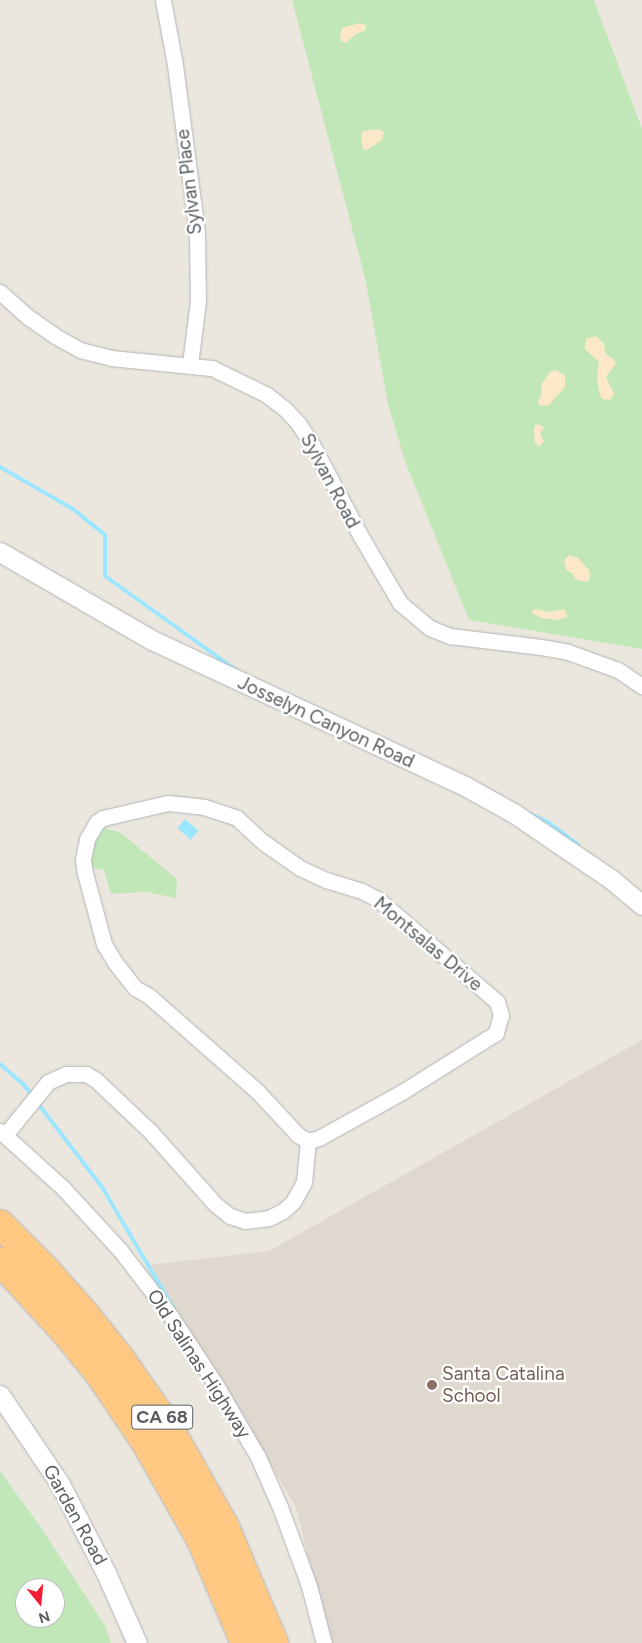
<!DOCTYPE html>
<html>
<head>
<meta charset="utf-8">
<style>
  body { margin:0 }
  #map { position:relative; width:642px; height:1643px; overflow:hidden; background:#ece7de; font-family:Figtree,sans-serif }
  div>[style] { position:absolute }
  .education>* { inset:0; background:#dfd8cf }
  .green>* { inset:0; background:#c1e7b8 }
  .sand>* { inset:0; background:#fde7c9 }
  .water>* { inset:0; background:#9ce7ff; transform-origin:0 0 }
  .stream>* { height:4px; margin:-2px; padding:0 2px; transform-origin:2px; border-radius:2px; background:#9ce7ff }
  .roads { filter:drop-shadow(0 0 1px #b0b4b8) drop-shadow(0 0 1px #b0b4b8) }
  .minor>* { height:15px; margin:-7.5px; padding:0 7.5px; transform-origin:7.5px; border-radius:7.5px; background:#fff }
  .tertiary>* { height:19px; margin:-9.5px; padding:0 9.5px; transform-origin:9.5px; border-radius:9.5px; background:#fff }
  .motorway>* { height:28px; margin:-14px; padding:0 14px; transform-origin:14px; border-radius:14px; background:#ffc883 }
  .dots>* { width:14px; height:14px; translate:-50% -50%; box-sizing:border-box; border:2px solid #fff; border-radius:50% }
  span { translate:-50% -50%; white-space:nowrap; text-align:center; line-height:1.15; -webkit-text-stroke:4.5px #fff; paint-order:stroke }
  .shield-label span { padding:1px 4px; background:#fff; border:1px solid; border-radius:4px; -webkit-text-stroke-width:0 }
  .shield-label { font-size:18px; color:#585e61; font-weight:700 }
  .street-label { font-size:19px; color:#585e61 }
  .education-label { font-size:19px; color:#785e54 }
  .left { translate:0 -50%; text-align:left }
  .north { position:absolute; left:15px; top:1578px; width:50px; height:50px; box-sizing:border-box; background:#fff; border:1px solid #bcbfc0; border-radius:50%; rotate:163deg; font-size:14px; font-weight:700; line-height:20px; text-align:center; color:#585e61 }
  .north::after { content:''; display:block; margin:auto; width:18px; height:22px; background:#f61b33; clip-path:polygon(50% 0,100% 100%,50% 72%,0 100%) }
</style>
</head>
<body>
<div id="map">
  <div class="education">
    <i style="clip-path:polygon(642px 1040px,642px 1643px,331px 1643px,295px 1505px,148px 1265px,269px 1251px)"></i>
  </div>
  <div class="green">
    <i style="clip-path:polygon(292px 0,594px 0,642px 129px,642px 649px,469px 620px,405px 461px,388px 404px,365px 278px)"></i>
    <i style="clip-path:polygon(104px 828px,121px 833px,177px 879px,176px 898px,146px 892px,111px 894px,104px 870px,93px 868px,91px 857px,96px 840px)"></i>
    <i style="clip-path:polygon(evenodd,0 1471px,42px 1529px,105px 1626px,111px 1643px,0 1643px,0 1471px,25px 1588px,55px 1588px,55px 1618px,25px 1618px,25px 1588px)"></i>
  </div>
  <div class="sand">
    <i style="clip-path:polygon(360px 23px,366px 25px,366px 30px,356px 34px,346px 43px,340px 40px,342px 28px)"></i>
    <i style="clip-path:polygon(380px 129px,384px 133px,382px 140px,367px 150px,363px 150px,361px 135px,363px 131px)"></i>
    <i style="clip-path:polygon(596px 336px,604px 344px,606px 355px,613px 358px,616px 363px,606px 377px,614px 394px,610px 400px,603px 399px,600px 396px,597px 378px,599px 362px,585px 349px,586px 339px)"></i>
    <i style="clip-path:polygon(556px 370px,565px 376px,565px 387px,549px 405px,540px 406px,538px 401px,542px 395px,541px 385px,550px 372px)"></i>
    <i style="clip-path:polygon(539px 424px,544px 428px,540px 434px,544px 442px,539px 446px,535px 443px,534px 431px,535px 425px)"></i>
    <i style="clip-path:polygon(569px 555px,578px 558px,589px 570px,590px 579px,587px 582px,576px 580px,572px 573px,566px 570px,564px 560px)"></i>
    <i style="clip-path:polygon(534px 609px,550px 612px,565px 609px,567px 617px,558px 620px,541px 618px,532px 613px)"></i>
  </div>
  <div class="water">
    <i style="left:185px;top:819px;width:18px;height:12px;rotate:41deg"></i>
  </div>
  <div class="stream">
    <i style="left:0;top:467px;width:84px;rotate:29.9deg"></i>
    <i style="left:73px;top:509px;width:41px;rotate:39.1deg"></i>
    <i style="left:105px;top:535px;width:41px;rotate:90deg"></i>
    <i style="left:105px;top:576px;width:161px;rotate:35.7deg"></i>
    <i style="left:530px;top:814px;width:20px;rotate:24deg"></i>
    <i style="left:548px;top:822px;width:38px;rotate:37deg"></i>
    <i style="left:0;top:1064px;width:30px;rotate:41deg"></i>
    <i style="left:23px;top:1084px;width:14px;rotate:51deg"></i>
    <i style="left:36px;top:1101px;width:108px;rotate:52.5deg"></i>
    <i style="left:102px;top:1187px;width:142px;rotate:59.5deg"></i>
  </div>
  <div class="roads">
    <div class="minor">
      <i style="left:163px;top:0;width:66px;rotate:79.5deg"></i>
      <i style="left:175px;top:65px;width:169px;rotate:82.5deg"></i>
      <i style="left:197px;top:233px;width:68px;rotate:89.2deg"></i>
      <i style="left:198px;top:301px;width:64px;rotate:97.2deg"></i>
      <i style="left:0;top:292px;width:38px;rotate:42deg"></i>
      <i style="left:28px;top:317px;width:33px;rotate:35deg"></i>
      <i style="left:55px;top:336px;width:29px;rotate:29deg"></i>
      <i style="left:80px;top:350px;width:32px;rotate:14deg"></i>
      <i style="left:111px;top:358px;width:101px;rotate:5.7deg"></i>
      <i style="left:212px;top:368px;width:61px;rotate:26.1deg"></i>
      <i style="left:267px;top:395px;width:23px;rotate:38deg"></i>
      <i style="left:285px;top:409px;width:19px;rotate:47deg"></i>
      <i style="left:298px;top:423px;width:25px;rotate:56deg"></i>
      <i style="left:312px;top:444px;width:103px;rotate:62.2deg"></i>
      <i style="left:360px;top:535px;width:79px;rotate:59.5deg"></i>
      <i style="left:400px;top:603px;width:39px;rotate:40deg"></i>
      <i style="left:430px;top:628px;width:22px;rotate:22deg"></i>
      <i style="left:450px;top:636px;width:92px;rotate:6.9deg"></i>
      <i style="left:541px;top:647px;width:27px;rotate:10deg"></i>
      <i style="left:568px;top:652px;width:53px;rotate:19.8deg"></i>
      <i style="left:618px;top:670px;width:29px;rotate:34deg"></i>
      <i style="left:168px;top:803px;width:36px;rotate:6deg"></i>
      <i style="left:204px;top:807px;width:35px;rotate:18deg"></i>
      <i style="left:237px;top:818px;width:35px;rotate:43deg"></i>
      <i style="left:263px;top:842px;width:45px;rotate:35.1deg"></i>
      <i style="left:300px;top:868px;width:29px;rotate:25deg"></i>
      <i style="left:326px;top:880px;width:38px;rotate:17deg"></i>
      <i style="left:362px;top:891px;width:19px;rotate:28deg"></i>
      <i style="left:379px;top:900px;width:156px;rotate:40.8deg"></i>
      <i style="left:497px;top:1002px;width:14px;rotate:73deg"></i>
      <i style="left:501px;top:1015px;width:19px;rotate:106deg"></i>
      <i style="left:496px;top:1033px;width:111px;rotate:147.9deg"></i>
      <i style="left:402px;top:1092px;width:95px;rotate:151deg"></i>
      <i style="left:319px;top:1138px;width:11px;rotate:165deg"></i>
      <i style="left:308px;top:1141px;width:12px;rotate:-149deg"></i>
      <i style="left:298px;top:1135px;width:60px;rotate:-133deg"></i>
      <i style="left:257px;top:1091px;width:144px;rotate:-138.7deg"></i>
      <i style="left:149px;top:996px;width:16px;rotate:-150deg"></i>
      <i style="left:135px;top:988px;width:31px;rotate:-128deg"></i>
      <i style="left:116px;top:964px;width:23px;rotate:-121deg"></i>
      <i style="left:104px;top:944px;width:73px;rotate:-105deg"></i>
      <i style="left:85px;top:873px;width:13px;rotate:-99deg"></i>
      <i style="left:83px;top:860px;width:21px;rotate:-79deg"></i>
      <i style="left:87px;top:839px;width:20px;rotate:-60deg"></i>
      <i style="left:97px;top:822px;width:7px;rotate:-34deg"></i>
      <i style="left:103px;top:818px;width:67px;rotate:-13deg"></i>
      <i style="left:0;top:1131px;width:85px;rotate:42.1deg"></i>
      <i style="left:63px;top:1188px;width:84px;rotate:47.4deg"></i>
      <i style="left:120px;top:1250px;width:82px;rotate:52.4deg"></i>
      <i style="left:170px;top:1315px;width:84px;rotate:56.7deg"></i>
      <i style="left:216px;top:1385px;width:83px;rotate:59.7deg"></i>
      <i style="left:258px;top:1457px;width:55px;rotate:66.3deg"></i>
      <i style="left:280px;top:1507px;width:84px;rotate:69.8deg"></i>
      <i style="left:309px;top:1586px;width:59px;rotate:75.3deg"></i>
      <i style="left:5px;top:1135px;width:68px;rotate:-50.9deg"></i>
      <i style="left:48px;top:1082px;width:20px;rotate:-24deg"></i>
      <i style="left:66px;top:1074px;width:20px"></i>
      <i style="left:86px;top:1074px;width:12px;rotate:31deg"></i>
      <i style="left:96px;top:1080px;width:74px;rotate:43.4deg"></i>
      <i style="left:150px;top:1131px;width:98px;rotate:48.3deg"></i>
      <i style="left:215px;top:1204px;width:19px;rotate:39deg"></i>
      <i style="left:230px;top:1216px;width:16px;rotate:18deg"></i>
      <i style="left:245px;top:1221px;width:24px;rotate:-7deg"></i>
      <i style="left:269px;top:1218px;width:16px;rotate:-27deg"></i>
      <i style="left:283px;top:1211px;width:13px;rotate:-42deg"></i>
      <i style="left:293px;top:1202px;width:23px;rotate:-61deg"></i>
      <i style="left:304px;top:1182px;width:41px;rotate:-84.4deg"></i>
    </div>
    <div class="tertiary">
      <i style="left:0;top:552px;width:176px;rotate:30.1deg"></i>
      <i style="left:152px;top:640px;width:345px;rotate:25deg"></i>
      <i style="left:465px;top:786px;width:57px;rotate:29.2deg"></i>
      <i style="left:515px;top:814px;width:116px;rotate:34.1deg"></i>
      <i style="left:611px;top:879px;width:40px;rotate:40deg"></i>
      <i style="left:0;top:1395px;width:107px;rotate:56deg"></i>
      <i style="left:60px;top:1484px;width:100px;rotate:62.7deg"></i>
      <i style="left:106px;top:1573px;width:77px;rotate:66.1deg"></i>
    </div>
    <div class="motorway">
      <i style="left:0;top:1224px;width:66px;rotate:45deg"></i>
      <i style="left:47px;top:1271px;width:57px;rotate:48.5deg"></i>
      <i style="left:85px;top:1314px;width:56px;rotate:51.5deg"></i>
      <i style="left:120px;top:1358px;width:85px;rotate:55deg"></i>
      <i style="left:169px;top:1428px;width:114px;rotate:60.5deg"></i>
      <i style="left:225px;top:1527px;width:126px;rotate:67.1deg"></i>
      <i style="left:0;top:1261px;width:98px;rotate:47.5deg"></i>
      <i style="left:66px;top:1333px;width:54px;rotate:51deg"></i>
      <i style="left:100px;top:1375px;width:82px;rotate:55.9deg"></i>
      <i style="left:146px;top:1443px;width:112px;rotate:60.4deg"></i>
      <i style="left:201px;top:1540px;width:112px;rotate:66.9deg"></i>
    </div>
  </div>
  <div class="dots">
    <i style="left:432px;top:1385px;background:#8d6e63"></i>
  </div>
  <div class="shield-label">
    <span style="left:162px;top:1417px">CA 68</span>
  </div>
  <div class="street-label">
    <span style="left:189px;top:182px;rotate:-97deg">Sylvan Place</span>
    <span style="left:330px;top:481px;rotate:62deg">Sylvan Road</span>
    <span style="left:326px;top:722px;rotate:25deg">Josselyn Canyon Road</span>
    <span style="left:428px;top:944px;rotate:40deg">Montsalas Drive</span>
    <span style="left:199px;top:1364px;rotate:57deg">Old Salinas Highway</span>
    <span style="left:75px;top:1515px;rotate:61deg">Garden Road</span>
  </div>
  <div class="education-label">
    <span class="left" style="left:442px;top:1385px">Santa Catalina<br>School</span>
  </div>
  <div class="north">N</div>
</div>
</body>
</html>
